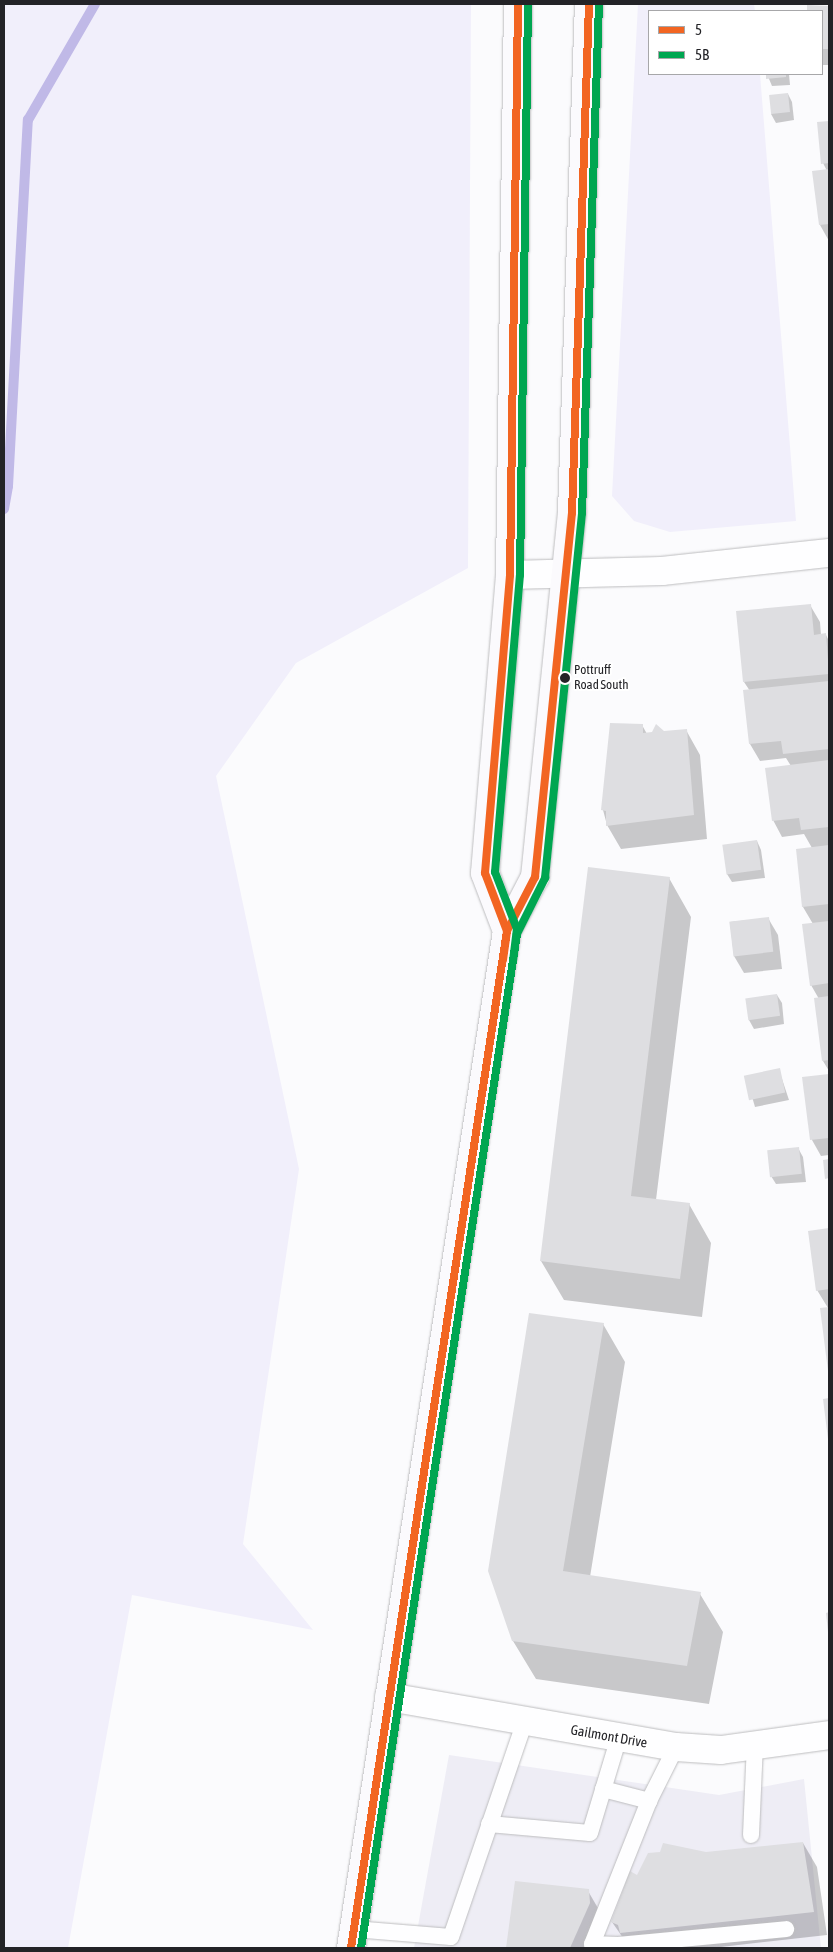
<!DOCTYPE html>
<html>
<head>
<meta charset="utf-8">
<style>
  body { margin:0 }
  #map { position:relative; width:833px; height:1952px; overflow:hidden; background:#fbfbfd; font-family:"Asap Condensed",sans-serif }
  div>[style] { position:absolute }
  .built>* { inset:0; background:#eeedf5 }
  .green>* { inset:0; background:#f1effb }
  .shadow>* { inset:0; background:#0003 }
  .stream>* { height:10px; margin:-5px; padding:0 5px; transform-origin:5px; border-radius:5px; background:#c0b9e7 }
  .building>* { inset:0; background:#dedee1; transform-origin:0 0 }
  .roads { filter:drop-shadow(0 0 1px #bdbdbf) drop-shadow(0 0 1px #bdbdbf) }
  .service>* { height:16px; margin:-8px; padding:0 8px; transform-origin:8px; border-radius:8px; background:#fefeff }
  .minor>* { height:28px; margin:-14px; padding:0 14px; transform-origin:14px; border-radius:14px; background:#fefeff }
  .secondary>* { height:28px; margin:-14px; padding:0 14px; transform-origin:14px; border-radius:14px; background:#fbfafd }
  .bus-1>* { height:8px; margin:-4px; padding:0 4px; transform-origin:4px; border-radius:4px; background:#f26522 }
  .bus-2>* { height:8px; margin:-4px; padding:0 4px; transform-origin:4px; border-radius:4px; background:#00a651 }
  .dots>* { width:14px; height:14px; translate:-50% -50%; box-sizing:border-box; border:2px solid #fff; border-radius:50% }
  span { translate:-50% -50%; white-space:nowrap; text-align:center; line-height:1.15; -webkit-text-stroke:4px #fff; paint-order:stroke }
  .bus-label { font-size:13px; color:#232327 }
  .left { translate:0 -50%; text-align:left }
  .street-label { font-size:14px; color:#232327 }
  .frame { position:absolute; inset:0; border:5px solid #232327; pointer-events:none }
  .legend { position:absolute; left:648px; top:10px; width:175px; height:65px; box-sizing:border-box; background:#fff; border:1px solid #a7a7a9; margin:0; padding:6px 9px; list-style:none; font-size:15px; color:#232327 }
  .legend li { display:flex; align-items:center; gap:10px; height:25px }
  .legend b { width:25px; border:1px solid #a7a7a9 }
</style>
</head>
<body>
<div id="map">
  <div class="built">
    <i style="clip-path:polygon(449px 1755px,719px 1795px,804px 1779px,821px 1948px,414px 1948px)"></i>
  </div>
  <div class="green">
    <i style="clip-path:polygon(4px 4px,471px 4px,468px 568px,296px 663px,216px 776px,299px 1169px,243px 1544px,313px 1630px,132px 1595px,68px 1948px,4px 1948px)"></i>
    <i style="clip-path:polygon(638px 4px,754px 4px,755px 11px,649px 11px,649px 74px,760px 74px,796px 521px,670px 532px,634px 521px,612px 496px)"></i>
  </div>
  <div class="shadow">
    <i style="clip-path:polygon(808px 6px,829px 7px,829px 65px,822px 65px,822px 11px,808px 11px)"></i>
    <i style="clip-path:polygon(767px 74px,789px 74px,790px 85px,772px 86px)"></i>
    <i style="clip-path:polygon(788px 94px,792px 102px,794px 120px,776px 123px,771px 114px)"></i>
    <i style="clip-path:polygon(829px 122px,829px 241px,820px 225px,827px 171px,823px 163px,818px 123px)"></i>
    <i style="clip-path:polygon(810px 605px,820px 622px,821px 635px,826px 635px,829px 641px,829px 1071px,823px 1061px,819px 999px,811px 985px,813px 924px,803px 907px,812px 848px,804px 834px,782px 837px,773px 820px,791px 766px,786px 758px,760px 761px,750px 744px,744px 691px,750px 691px,744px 682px)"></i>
    <i style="clip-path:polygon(642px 725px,647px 734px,686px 730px,700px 755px,707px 839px,621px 849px,607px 825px,603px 810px)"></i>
    <i style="clip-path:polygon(757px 841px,761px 850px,765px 878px,732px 882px,727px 874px)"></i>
    <i style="clip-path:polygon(589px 869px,669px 878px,691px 917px,656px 1200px,689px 1204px,711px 1243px,702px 1317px,564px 1300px,541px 1261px)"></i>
    <i style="clip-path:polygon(768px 918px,778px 935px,782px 969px,744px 973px,734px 956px,730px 922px)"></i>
    <i style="clip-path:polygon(777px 995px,782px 1003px,784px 1024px,754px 1029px,749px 1020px)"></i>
    <i style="clip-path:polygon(779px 1070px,789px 1100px,755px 1107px,746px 1076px)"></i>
    <i style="clip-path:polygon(829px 1075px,829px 1155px,821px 1156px,812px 1140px,804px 1078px)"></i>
    <i style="clip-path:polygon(798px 1148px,803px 1157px,806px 1182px,776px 1184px,771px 1176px)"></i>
    <i style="clip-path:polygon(829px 1230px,829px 1368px,821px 1309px,828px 1308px,817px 1290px,810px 1232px)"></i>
    <i style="clip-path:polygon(603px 1324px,625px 1362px,590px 1577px,700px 1594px,723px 1632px,709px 1704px,536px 1679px,513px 1641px)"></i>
    <i style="clip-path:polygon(803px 1843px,817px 1867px,827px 1935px,712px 1948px,630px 1948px,612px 1922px,706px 1854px)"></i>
    <i style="clip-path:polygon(516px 1883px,588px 1891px,602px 1915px,594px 1948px,507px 1948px)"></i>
  </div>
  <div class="stream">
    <i style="left:4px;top:509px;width:23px;rotate:-80deg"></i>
    <i style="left:8px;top:486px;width:367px;rotate:-86.9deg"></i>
    <i style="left:28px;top:120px;width:134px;rotate:-60deg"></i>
  </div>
  <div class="building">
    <i style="clip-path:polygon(807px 5px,829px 6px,829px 49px,822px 49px,822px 11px,807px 11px)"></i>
    <i style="clip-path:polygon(766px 74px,786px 74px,786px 77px,766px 79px)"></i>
    <i style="left:788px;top:93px;width:19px;height:19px;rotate:84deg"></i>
    <i style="clip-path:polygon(829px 121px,829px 163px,821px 164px,817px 122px)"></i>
    <i style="clip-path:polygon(829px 169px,829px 224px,819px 225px,812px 171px)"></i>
    <i style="clip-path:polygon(811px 604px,814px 635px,826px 633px,829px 674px,743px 682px,736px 611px)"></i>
    <i style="clip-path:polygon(829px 681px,829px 749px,783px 754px,781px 741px,749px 744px,743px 690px)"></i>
    <i style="clip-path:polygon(610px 723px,643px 724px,643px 733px,652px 732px,656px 724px,664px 731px,687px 729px,694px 815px,606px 826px,606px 811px,601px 810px)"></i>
    <i style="clip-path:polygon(829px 760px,829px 827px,801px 830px,799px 818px,772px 821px,765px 768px)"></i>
    <i style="left:757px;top:840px;width:30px;height:35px;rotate:82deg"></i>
    <i style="clip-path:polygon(829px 845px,829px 904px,802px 907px,796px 849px)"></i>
    <i style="clip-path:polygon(588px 867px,670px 877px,631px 1196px,690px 1203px,680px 1279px,540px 1261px)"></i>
    <i style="left:769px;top:917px;width:35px;height:40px;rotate:83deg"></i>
    <i style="clip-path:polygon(829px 921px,829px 983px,810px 986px,802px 924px)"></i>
    <i style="left:777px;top:994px;width:22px;height:32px;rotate:82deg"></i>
    <i style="clip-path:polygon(829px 996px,829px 1060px,822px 1061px,814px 998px)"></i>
    <i style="left:780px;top:1068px;width:25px;height:37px;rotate:78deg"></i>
    <i style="clip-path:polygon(829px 1074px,829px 1138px,810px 1140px,802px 1077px)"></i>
    <i style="left:799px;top:1147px;width:27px;height:32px;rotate:84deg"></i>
    <i style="clip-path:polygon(829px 1159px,829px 1178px,825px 1179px,823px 1160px)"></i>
    <i style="clip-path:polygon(829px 1228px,829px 1289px,816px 1291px,808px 1231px)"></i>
    <i style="clip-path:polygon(829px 1307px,829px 1371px,828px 1371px,820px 1308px)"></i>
    <i style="clip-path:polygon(529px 1313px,604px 1323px,563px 1571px,701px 1592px,687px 1666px,512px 1641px,488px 1571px)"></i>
    <i style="clip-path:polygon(829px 1398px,829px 1439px,828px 1439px,823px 1399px)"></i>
    <i style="clip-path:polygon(829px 1612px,829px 1632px,828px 1632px,826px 1613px)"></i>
    <i style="clip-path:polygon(803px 1842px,814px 1912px,620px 1933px,618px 1925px,611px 1922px,630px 1871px,637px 1875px,648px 1853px,660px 1852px,663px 1843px,706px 1852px)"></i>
    <i style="clip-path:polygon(515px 1881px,589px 1889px,590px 1903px,570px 1948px,506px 1948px)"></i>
  </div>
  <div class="roads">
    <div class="service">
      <i style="left:676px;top:1747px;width:60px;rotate:116.6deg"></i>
      <i style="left:649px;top:1801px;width:154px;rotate:111.7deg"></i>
      <i style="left:592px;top:1944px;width:26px;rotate:2deg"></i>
      <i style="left:618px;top:1945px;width:169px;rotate:-5.4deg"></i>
      <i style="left:603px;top:1789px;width:48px;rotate:14.6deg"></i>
      <i style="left:489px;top:1824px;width:101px;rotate:5.1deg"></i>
      <i style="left:590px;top:1833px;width:100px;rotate:-73.2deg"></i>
      <i style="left:751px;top:1835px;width:90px;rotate:-87.5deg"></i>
      <i style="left:354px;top:1929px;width:97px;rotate:4.7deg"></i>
      <i style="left:451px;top:1937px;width:228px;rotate:-71.1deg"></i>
    </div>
    <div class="minor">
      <i style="left:510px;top:575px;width:152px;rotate:-1.5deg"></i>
      <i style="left:662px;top:571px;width:168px;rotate:-6.2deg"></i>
      <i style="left:389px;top:1697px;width:291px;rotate:9.9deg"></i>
      <i style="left:676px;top:1747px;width:45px;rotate:3.8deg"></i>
      <i style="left:721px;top:1750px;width:109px;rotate:-7.9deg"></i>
    </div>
    <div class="secondary">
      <i style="left:507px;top:931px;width:62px;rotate:-110.8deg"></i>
      <i style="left:485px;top:873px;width:299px;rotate:-85.2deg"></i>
      <i style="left:510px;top:575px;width:571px;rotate:-89.2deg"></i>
      <i style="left:351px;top:1948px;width:1029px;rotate:-81.28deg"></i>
      <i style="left:507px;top:931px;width:61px;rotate:-62.6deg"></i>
      <i style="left:535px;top:877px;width:366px;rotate:-84.2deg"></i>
      <i style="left:572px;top:513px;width:509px;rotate:-88.09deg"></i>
    </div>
  </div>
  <div class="bus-1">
    <i style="left:503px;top:960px;width:29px;rotate:-82deg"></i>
    <i style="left:507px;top:931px;width:62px;rotate:-110.8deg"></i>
    <i style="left:485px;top:873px;width:299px;rotate:-85.2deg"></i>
    <i style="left:510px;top:575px;width:571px;rotate:-89.2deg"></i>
    <i style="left:351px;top:1948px;width:1029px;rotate:-81.28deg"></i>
    <i style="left:507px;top:931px;width:61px;rotate:-62.6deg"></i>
    <i style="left:535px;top:877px;width:366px;rotate:-84.2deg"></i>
    <i style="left:572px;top:513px;width:509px;rotate:-88.09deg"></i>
  </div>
  <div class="bus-2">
    <i style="left:513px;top:961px;width:32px;rotate:-83deg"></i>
    <i style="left:517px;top:929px;width:61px;rotate:-111.1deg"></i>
    <i style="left:495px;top:872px;width:298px;rotate:-85.2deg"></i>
    <i style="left:520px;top:575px;width:571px;rotate:-89.2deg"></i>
    <i style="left:361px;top:1948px;width:1026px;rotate:-81.25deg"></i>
    <i style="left:517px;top:934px;width:63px;rotate:-63.4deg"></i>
    <i style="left:545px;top:878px;width:367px;rotate:-84.2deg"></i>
    <i style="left:582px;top:513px;width:509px;rotate:-88.09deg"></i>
  </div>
  <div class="dots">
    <i style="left:565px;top:678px;background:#232327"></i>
  </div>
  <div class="bus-label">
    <span class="left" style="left:574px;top:678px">Pottruff<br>Road South</span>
  </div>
  <div class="street-label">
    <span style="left:609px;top:1736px;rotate:10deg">Gailmont Drive</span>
  </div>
  <div class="frame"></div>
  <ul class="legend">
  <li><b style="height:6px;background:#f26522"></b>5</li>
  <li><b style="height:6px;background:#00a651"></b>5B</li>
  </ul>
</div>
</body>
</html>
